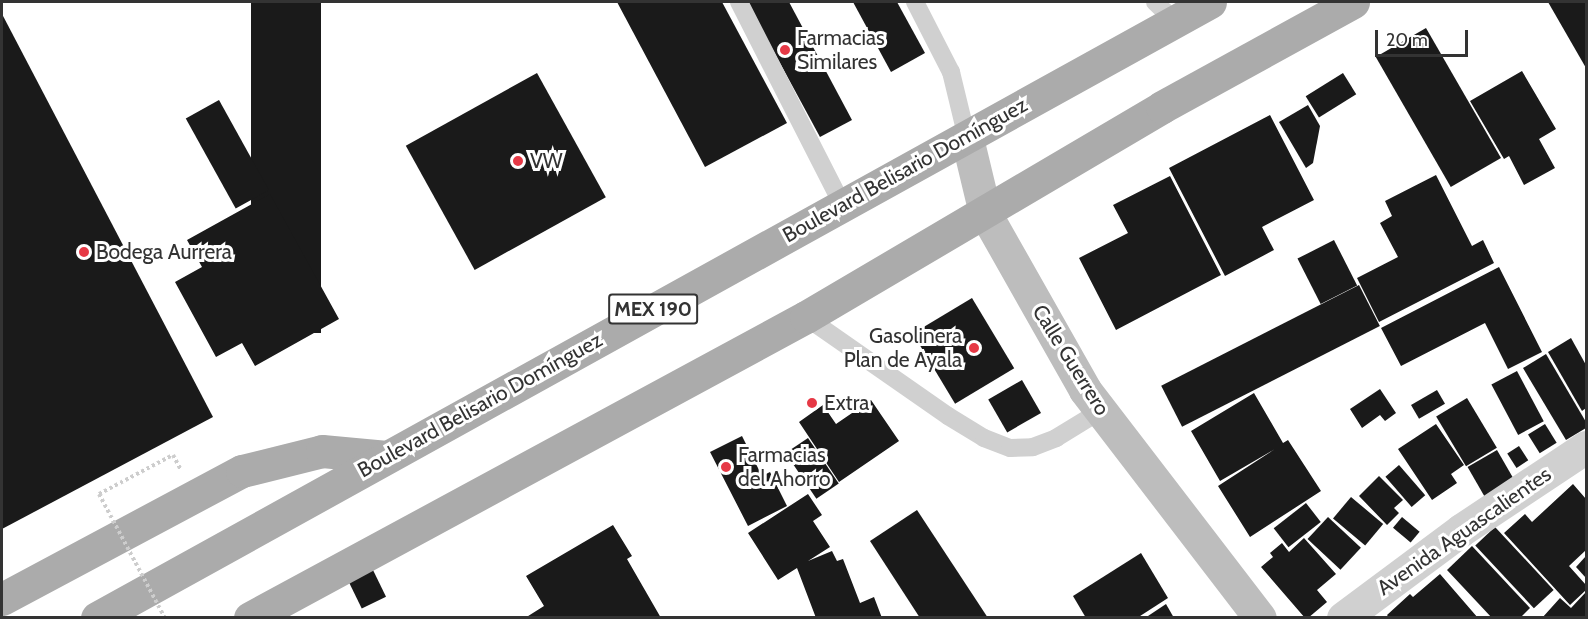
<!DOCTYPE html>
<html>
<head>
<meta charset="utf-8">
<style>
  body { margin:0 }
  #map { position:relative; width:1588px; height:619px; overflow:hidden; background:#fff; font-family:Cabin,sans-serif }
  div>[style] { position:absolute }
  .building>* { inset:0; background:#1a1a1a; transform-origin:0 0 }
  .path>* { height:4px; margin-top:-2px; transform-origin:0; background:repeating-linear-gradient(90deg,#cdcdcd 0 3px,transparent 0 6px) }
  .lane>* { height:18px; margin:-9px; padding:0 9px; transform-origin:9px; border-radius:9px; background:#d0d0d0 }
  .street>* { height:33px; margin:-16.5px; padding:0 16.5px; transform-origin:16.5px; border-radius:16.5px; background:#d0d0d0 }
  .secondary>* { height:33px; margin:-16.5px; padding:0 16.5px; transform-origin:16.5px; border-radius:16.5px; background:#bdbdbd }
  .primary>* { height:33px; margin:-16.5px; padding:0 16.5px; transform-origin:16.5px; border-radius:16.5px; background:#ababab }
  .path-bridge>* { height:4px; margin-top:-2px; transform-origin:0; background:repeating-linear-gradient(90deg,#cdcdcd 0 3px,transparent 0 6px) }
  .dots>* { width:16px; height:16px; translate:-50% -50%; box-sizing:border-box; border:3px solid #fff; border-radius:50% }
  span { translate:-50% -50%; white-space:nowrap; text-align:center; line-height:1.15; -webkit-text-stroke:6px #fff; paint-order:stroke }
  .shield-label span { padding:2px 4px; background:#fff; border:2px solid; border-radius:4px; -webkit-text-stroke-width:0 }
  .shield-label { font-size:20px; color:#333; font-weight:700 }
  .poi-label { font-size:21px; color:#333 }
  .left { translate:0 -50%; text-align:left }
  .right { translate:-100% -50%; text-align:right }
  .street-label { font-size:21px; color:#333 }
  .frame { position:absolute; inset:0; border:3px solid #333; pointer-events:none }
  .scale { position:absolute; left:1375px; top:30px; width:93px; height:27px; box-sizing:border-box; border:3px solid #333; border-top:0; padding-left:8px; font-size:18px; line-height:21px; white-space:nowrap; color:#333; -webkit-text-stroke:4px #fff; paint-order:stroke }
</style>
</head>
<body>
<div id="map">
  <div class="building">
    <i style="left:251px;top:2px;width:70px;height:331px"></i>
    <i style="clip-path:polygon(617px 2px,722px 2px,787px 123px,705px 167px)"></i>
    <i style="clip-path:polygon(747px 2px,789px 2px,852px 120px,820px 137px)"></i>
    <i style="clip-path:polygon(853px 2px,897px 2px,925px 53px,891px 72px)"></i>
    <i style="clip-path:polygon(1548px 2px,1586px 2px,1586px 68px)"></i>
    <i style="clip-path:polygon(2px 14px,213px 417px,2px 529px)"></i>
    <i style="left:1426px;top:28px;width:150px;height:58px;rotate:60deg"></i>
    <i style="clip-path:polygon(1522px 71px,1556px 129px,1539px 139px,1555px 168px,1524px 185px,1509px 156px,1504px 159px,1470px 101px)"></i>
    <i style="left:537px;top:73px;width:142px;height:150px;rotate:61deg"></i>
    <i style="left:1343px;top:73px;width:25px;height:44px;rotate:58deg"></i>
    <i style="left:219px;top:100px;width:103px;height:38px;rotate:61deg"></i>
    <i style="clip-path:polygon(1308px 105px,1320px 126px,1313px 163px,1306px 168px,1279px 122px)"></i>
    <i style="clip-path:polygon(1270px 115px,1314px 200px,1262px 227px,1274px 250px,1225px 276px,1169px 168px)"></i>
    <i style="clip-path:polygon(1436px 175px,1472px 246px,1483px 240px,1494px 263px,1379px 322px,1357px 278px,1398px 257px,1380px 223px,1392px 216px,1385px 201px)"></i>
    <i style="clip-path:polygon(1170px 176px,1221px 275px,1116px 330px,1079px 258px,1128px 233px,1113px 205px)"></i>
    <i style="clip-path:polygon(270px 194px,339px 319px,255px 366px,242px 343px,216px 357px,175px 282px,202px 267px,187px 240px)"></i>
    <i style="left:1334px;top:240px;width:51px;height:41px;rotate:63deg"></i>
    <i style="clip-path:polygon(1499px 267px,1542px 352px,1508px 369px,1485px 323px,1401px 366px,1381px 328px)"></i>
    <i style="left:1359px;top:285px;width:46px;height:222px;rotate:63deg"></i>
    <i style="left:972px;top:298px;width:82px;height:69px;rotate:59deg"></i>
    <i style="clip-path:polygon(1571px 338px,1586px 365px,1586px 408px,1582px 411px,1548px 352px)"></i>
    <i style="clip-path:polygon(1546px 354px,1586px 422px,1586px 428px,1566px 440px,1523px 368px)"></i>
    <i style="left:1517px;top:371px;width:57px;height:29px;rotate:62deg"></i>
    <i style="left:1022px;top:380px;width:38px;height:39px;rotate:60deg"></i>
    <i style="clip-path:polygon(1380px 389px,1396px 413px,1385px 421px,1380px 415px,1362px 428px,1350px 409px)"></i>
    <i style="left:1437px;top:390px;width:16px;height:30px;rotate:60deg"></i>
    <i style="clip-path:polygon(1254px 393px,1283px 443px,1288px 440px,1321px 491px,1250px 537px,1218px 486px,1275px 449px,1220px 481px,1191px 431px)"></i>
    <i style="left:1467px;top:398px;width:58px;height:36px;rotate:59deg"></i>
    <i style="clip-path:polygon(871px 400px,899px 441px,839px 482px,799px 422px,823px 405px,836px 424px)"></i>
    <i style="clip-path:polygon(1436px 424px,1464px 465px,1451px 474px,1457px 483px,1432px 500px,1398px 449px)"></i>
    <i style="left:1545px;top:424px;width:22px;height:20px;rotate:58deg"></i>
    <i style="clip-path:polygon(742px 436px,762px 476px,770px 472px,787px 506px,748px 526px,710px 452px)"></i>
    <i style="left:808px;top:438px;width:55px;height:27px;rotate:56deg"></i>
    <i style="left:1519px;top:446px;width:17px;height:14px;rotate:57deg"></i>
    <i style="left:1497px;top:450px;width:36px;height:34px;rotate:60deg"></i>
    <i style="left:1399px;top:465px;width:40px;height:18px;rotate:49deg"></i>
    <i style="clip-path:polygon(1379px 476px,1403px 500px,1394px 508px,1399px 513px,1387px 525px,1359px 496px)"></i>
    <i style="clip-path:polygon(1573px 484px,1586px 499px,1586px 550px,1569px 566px,1586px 585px,1586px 590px,1570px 605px,1504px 533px,1525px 514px,1532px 522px)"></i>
    <i style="clip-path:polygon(808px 494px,822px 515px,813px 521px,830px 547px,808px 561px,832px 551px,837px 561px,843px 559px,860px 603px,874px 597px,882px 618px,816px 618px,797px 568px,778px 580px,748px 533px)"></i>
    <i style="left:1351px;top:497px;width:42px;height:28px;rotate:40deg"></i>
    <i style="left:1306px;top:503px;width:24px;height:41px;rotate:52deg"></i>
    <i style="clip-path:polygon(917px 510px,988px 618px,920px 618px,870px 541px)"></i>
    <i style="left:1328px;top:517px;width:45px;height:30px;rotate:43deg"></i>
    <i style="left:1402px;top:517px;width:23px;height:14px;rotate:40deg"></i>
    <i style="clip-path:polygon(613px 525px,632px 556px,627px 559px,661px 618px,525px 618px,544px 606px,526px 576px)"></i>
    <i style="left:1495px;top:527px;width:86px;height:27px;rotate:47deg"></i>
    <i style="clip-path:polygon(1304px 538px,1336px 574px,1317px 590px,1327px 602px,1308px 618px,1305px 618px,1261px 567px,1273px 557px,1270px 553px,1282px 543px,1289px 552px)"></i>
    <i style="clip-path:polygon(1472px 546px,1530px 608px,1520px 618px,1492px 618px,1447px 570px)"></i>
    <i style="clip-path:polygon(1141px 553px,1168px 598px,1137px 618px,1086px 618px,1073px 596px)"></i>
    <i style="clip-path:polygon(1586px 556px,1586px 578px,1576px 567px)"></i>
    <i style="left:372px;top:568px;width:32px;height:27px;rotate:64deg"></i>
    <i style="clip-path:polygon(1440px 574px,1478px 618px,1389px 618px,1387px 615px,1410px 594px,1413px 597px)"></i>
    <i style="clip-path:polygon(1586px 592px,1586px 618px,1542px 618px,1560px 598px,1571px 608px)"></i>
    <i style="clip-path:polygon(1166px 604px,1174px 618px,1145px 618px)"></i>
  </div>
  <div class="path">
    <i style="left:99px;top:494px;width:84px;rotate:-27.8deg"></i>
    <i style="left:173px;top:455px;width:17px;rotate:62deg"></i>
  </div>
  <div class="lane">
    <i style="left:739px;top:2px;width:227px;rotate:63deg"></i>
    <i style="left:915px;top:2px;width:79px;rotate:62.8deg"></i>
    <i style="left:951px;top:72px;width:68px;rotate:76.4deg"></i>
    <i style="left:1155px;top:2px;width:28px;rotate:44deg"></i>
    <i style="left:806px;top:317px;width:173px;rotate:34.9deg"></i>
    <i style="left:948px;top:416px;width:42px;rotate:31.4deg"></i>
    <i style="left:984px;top:438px;width:28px;rotate:21deg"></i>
    <i style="left:1010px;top:448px;width:23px;rotate:-2deg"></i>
    <i style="left:1033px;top:447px;width:25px;rotate:-21deg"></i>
    <i style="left:1056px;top:438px;width:52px;rotate:-31.5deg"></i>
  </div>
  <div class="street">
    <i style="left:1343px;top:618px;width:147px;rotate:-36.7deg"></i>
    <i style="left:1461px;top:530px;width:150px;rotate:-33.6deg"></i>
  </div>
  <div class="secondary">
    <i style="left:967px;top:138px;width:77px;rotate:76.5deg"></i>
    <i style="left:985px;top:213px;width:203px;rotate:60.5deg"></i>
    <i style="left:1085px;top:390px;width:287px;rotate:52.5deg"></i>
  </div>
  <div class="primary">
    <i style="left:2px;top:599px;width:272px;rotate:-28.1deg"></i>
    <i style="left:242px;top:471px;width:82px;rotate:-14deg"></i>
    <i style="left:322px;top:451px;width:65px;rotate:5.3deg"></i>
    <i style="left:97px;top:618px;width:1272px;rotate:-28.96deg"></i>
    <i style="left:250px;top:618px;width:632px;rotate:-28.43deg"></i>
    <i style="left:806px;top:317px;width:413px;rotate:-30.5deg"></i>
    <i style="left:1162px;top:107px;width:218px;rotate:-28.8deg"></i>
  </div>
  <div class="path-bridge">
    <i style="left:99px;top:494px;width:140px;rotate:62deg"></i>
  </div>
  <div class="dots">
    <i style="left:785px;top:50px;background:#e63946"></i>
    <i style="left:518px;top:161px;background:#e63946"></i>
    <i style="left:84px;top:252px;background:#e63946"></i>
    <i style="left:974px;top:348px;background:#e63946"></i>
    <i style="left:812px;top:403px;background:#e63946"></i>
    <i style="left:726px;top:467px;background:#e63946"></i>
  </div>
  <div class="shield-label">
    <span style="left:653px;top:309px">MEX 190</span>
  </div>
  <div class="poi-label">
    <span class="left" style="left:797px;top:50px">Farmacias<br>Similares</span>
    <span class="left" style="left:530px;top:161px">VW</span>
    <span class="left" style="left:96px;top:252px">Bodega Aurrera</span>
    <span class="right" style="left:962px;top:348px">Gasolinera<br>Plan de Ayala</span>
    <span class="left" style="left:824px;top:403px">Extra</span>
    <span class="left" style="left:738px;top:467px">Farmacias<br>del Ahorro</span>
  </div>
  <div class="street-label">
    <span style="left:905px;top:170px;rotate:-29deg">Boulevard Belisario Domínguez</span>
    <span style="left:1071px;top:360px;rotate:58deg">Calle Guerrero</span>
    <span style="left:480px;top:405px;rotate:-29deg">Boulevard Belisario Domínguez</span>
    <span style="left:1464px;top:531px;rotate:-35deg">Avenida Aguascalientes</span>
  </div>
  <div class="frame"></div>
  <div class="scale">20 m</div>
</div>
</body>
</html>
